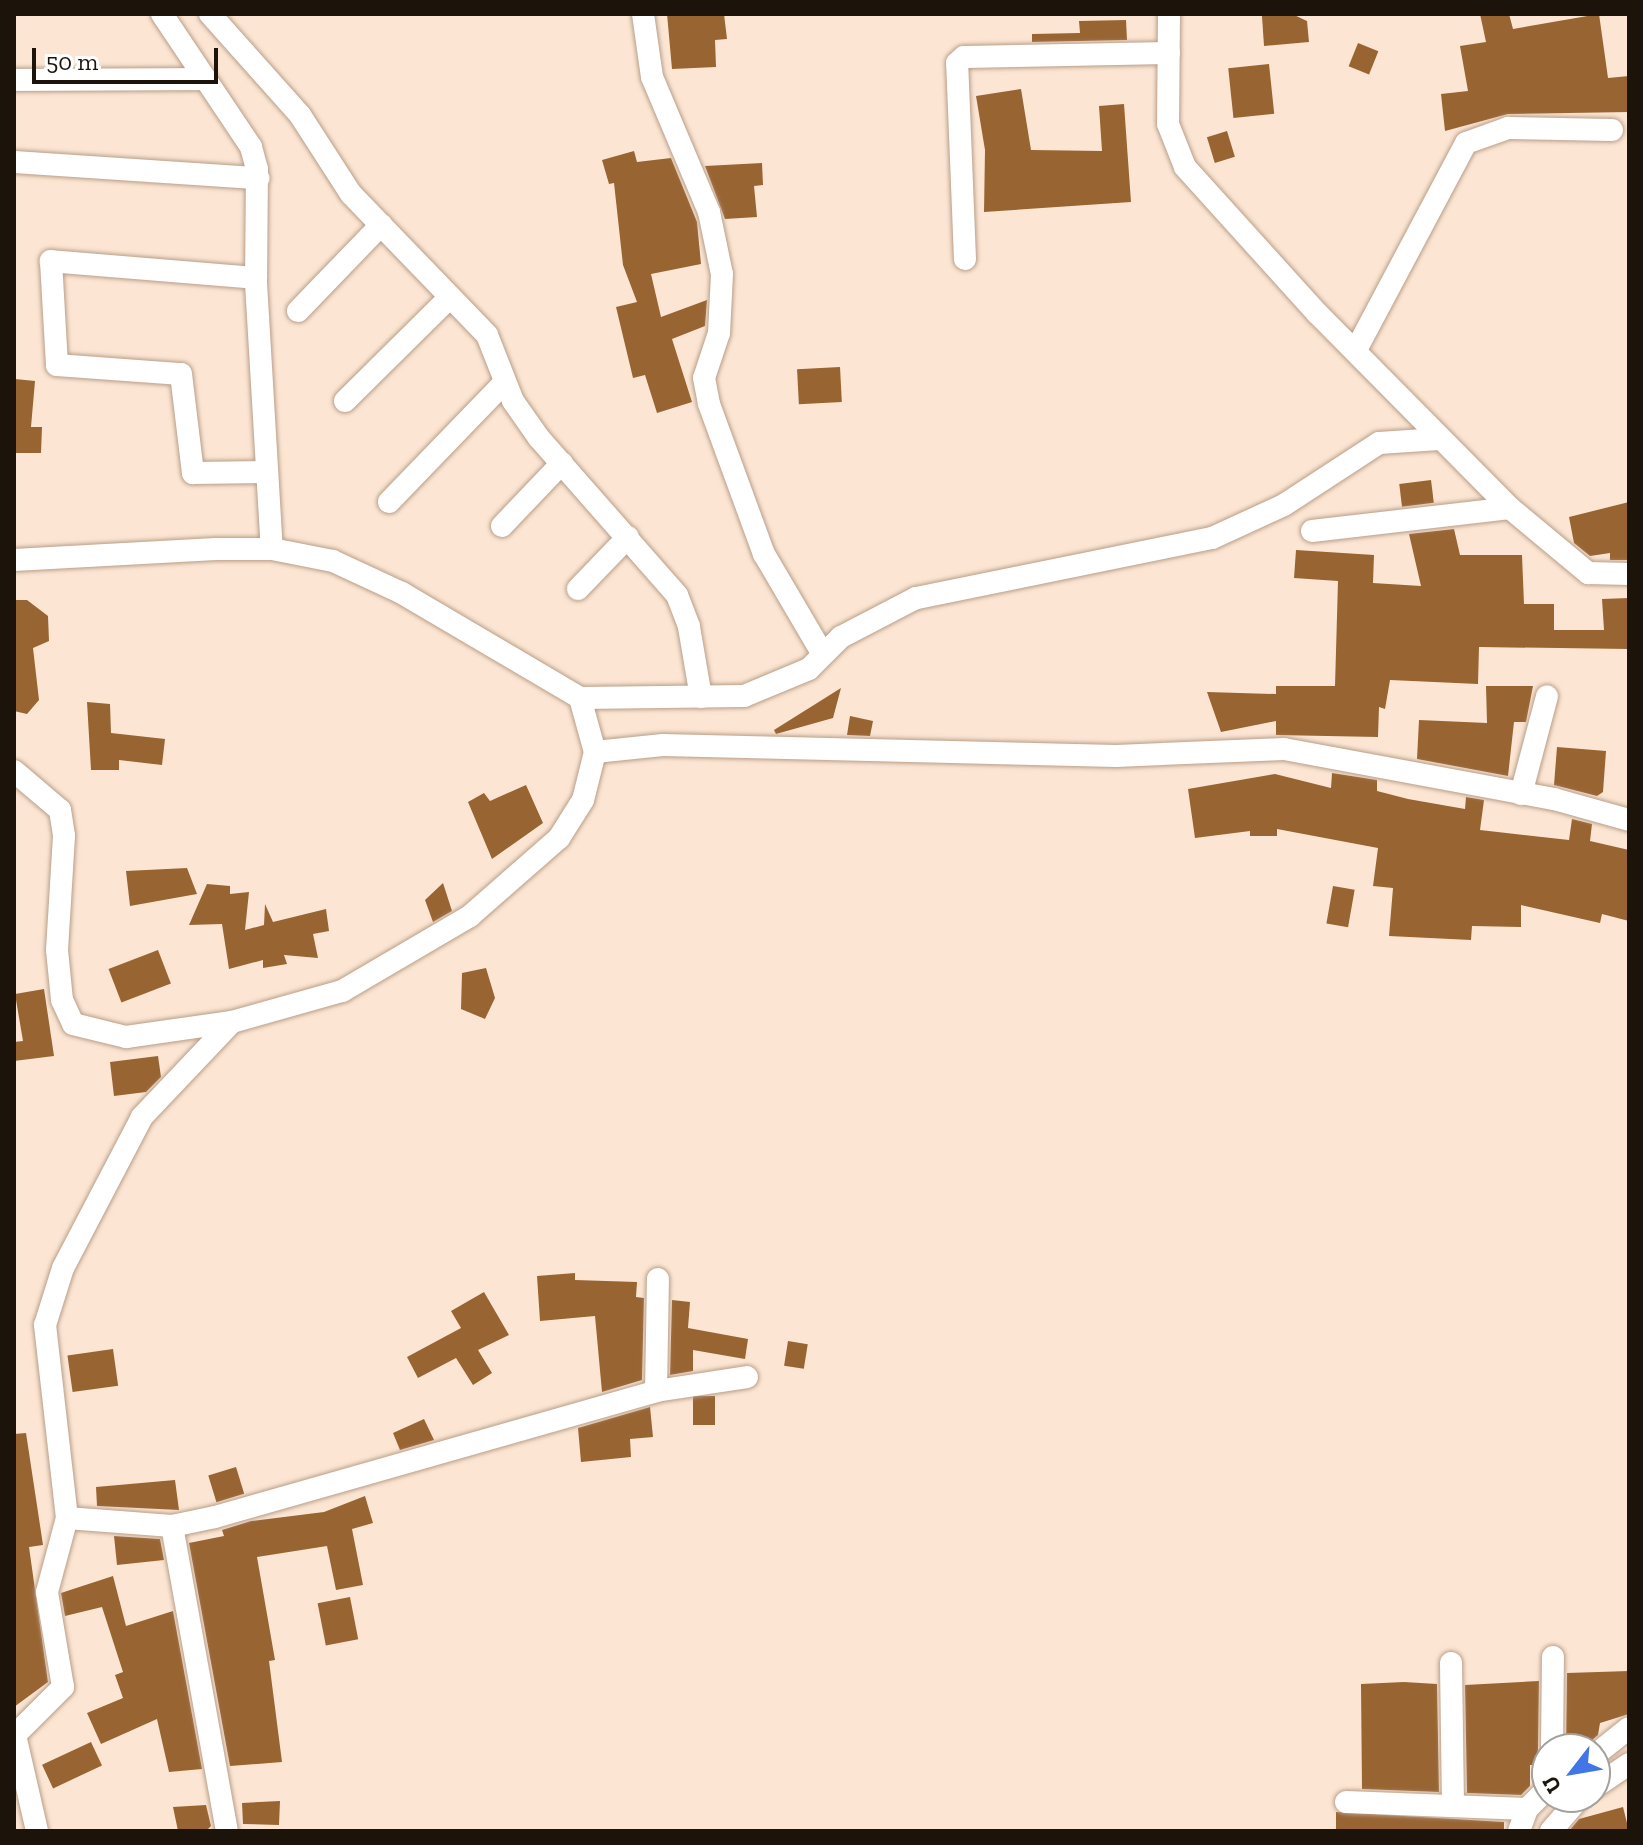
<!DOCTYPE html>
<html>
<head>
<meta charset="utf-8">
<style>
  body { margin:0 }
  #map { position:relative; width:1643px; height:1845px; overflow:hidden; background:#fce6d3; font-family:"Zilla Slab",serif }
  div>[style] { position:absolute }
  .building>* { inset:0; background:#986432; transform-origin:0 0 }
  .roads { filter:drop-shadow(0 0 2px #b99e89) drop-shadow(0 0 2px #b99e89) }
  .street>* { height:22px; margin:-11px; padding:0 11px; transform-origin:11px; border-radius:11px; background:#fff }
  span { translate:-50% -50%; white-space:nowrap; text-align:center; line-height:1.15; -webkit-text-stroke:7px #fff; paint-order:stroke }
  .frame { position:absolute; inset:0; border:16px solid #1c130b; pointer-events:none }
  .north { position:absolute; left:1531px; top:1733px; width:80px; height:80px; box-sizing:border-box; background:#fff; border:2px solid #a4a19d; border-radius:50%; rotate:239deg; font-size:22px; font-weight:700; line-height:32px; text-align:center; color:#1c130b }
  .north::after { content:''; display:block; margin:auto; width:28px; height:36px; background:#4275e6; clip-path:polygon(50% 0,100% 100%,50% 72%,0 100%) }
  .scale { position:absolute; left:32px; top:48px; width:186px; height:36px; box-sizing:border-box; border:4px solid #1c130b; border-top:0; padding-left:10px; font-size:24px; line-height:28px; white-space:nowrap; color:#1c130b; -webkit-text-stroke:6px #fff; paint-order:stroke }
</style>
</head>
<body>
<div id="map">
  <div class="building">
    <i style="clip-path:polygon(667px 14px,724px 14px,727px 39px,715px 40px,716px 67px,672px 69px)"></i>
    <i style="clip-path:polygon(1292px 14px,1307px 21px,1309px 42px,1264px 46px,1262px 16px)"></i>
    <i style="clip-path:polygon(1480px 14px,1509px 14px,1513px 29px,1599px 14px,1608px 78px,1629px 76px,1629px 112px,1508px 114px,1445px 131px,1441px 94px,1468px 91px,1460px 46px,1486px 42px)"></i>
    <i style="clip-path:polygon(1126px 20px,1127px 40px,1032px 42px,1032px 34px,1080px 33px,1079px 21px)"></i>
    <i style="left:1358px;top:43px;width:22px;height:25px;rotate:22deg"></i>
    <i style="left:1269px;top:64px;width:50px;height:41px;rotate:84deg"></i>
    <i style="clip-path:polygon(1021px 89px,1031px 150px,1102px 151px,1099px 106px,1124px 104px,1131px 202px,984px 212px,985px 150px,976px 96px)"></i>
    <i style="left:1227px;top:131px;width:27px;height:21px;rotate:73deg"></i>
    <i style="clip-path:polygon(634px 151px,637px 162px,671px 158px,697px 222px,701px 264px,651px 274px,661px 317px,707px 300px,705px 326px,672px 339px,692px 402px,657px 413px,645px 375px,633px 378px,616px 307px,637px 302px,623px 265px,614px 183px,609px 184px,602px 160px)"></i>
    <i style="clip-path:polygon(762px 163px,763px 185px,754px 186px,757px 217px,725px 219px,705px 166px)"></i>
    <i style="left:840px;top:367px;width:35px;height:43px;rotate:87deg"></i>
    <i style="clip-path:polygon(15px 379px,35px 381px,31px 427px,42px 427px,41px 453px,14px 453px)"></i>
    <i style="left:1431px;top:480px;width:23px;height:32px;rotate:83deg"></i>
    <i style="clip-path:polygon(1629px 502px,1629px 560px,1610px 560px,1610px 553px,1590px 556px,1574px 543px,1569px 517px)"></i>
    <i style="clip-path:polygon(1454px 529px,1460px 555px,1522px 555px,1524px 604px,1554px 604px,1554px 630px,1604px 630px,1602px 599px,1629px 598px,1629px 649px,1479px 647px,1478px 684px,1390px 680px,1385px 709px,1379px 707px,1378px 737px,1276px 735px,1276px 721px,1221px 732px,1207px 692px,1276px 694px,1276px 686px,1335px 686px,1338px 581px,1294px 578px,1296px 550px,1374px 555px,1373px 583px,1421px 586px,1409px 534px)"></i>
    <i style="clip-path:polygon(14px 600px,27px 600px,48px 616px,49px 641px,33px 648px,39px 700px,27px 714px,14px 711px)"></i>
    <i style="clip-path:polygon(1486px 686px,1533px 686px,1526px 722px,1514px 722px,1508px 776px,1417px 759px,1419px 720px,1487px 723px)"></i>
    <i style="clip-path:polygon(841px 688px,833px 718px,776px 734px,774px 730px)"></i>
    <i style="clip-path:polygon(87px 702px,110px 704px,111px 733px,165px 739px,162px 765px,119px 760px,119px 770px,91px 770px)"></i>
    <i style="clip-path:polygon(850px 716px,873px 721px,870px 736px,847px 735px)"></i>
    <i style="clip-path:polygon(1557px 747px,1606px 751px,1603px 792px,1597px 796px,1554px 785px)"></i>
    <i style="clip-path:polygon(1332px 773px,1377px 780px,1377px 791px,1408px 799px,1465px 809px,1466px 797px,1484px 800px,1480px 830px,1569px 840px,1572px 819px,1592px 824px,1590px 841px,1629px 850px,1629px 921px,1602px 914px,1600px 923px,1521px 905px,1521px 927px,1472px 926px,1471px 940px,1389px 936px,1393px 888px,1373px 886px,1378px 848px,1277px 829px,1277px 836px,1250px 836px,1250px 831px,1195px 838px,1188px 789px,1275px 774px,1331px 788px)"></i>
    <i style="clip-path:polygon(526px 785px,543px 823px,492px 859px,468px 802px,484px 793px,490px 801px)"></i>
    <i style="clip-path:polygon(187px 868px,197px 894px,130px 906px,126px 871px)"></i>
    <i style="clip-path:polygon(443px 883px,452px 911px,433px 922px,425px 900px)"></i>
    <i style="clip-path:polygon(207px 884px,230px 886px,230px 894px,249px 892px,245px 930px,264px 925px,265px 904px,273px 922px,326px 909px,329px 931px,313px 934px,318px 958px,284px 955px,287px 964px,263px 968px,263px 960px,229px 969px,222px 924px,189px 925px)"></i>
    <i style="left:1333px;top:886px;width:22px;height:38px;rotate:10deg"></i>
    <i style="left:158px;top:950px;width:36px;height:53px;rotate:69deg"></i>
    <i style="clip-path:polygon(486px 968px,495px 998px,485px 1019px,461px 1009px,462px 973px)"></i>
    <i style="clip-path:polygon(44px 989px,54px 1056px,14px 1061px,14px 1042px,23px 1041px,15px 994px)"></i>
    <i style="clip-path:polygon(158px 1056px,161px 1077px,146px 1092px,114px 1096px,110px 1062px)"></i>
    <i style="clip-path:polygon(575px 1273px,575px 1280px,637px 1282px,636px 1297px,644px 1298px,642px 1380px,602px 1392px,595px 1316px,540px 1321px,537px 1276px)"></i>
    <i style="clip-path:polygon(484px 1292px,509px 1335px,478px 1350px,492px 1373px,473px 1385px,456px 1358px,418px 1378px,407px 1357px,461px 1328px,451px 1311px)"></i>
    <i style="clip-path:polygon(672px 1300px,690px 1302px,688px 1328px,748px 1339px,745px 1359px,693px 1350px,693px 1371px,670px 1375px)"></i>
    <i style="left:788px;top:1341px;width:20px;height:25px;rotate:9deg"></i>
    <i style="left:113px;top:1349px;width:37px;height:46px;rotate:82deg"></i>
    <i style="left:715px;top:1396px;width:29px;height:22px;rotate:90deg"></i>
    <i style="clip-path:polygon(650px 1407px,653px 1437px,630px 1439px,631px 1457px,581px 1462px,578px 1428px)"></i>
    <i style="clip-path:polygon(424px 1419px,434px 1440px,400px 1450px,393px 1433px)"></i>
    <i style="clip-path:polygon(26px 1433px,43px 1545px,29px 1547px,48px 1682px,14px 1707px,14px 1434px)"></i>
    <i style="left:236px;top:1467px;width:28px;height:29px;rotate:73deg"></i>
    <i style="clip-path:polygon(175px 1480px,179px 1510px,97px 1506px,96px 1487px)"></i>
    <i style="clip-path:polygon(365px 1496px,373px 1523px,352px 1529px,363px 1585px,336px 1590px,327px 1546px,257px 1557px,275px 1660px,269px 1661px,282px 1762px,230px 1766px,189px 1543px,224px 1536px,222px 1530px,251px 1521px,324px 1512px)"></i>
    <i style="clip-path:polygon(114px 1536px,160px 1539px,164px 1560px,117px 1565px)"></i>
    <i style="clip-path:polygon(113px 1576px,126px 1626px,173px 1611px,202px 1769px,169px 1772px,157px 1719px,101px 1744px,87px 1713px,123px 1698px,115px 1675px,123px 1672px,102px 1607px,65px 1616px,61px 1593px)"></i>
    <i style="left:350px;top:1597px;width:43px;height:33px;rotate:79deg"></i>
    <i style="clip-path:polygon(1629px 1671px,1629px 1714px,1600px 1723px,1598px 1735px,1582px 1749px,1566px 1749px,1567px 1673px)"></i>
    <i style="clip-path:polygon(1539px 1681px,1538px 1749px,1536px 1765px,1530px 1765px,1530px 1786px,1521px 1795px,1467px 1793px,1465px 1685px)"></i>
    <i style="clip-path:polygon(1404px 1682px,1437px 1684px,1439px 1792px,1362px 1789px,1361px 1684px)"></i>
    <i style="left:91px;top:1742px;width:26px;height:54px;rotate:65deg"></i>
    <i style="clip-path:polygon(280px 1801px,279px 1825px,243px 1824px,242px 1803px)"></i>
    <i style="clip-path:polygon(206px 1805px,211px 1826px,206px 1831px,178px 1831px,173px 1807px)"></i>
    <i style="clip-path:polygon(1623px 1807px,1629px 1831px,1569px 1831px,1579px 1819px)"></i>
    <i style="clip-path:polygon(1336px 1812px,1504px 1822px,1504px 1831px,1336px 1831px)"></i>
  </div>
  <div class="roads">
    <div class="street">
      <i style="left:162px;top:14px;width:160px;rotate:56.2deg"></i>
      <i style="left:251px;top:147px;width:23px;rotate:75deg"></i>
      <i style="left:257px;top:169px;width:114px;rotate:90.5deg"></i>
      <i style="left:256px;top:283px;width:266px;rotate:86.6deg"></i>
      <i style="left:210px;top:14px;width:135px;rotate:48.3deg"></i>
      <i style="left:300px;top:115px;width:94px;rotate:57.2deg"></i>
      <i style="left:351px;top:194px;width:196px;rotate:46deg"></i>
      <i style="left:487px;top:335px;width:71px;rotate:68.5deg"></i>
      <i style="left:513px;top:401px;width:45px;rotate:54.9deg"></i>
      <i style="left:539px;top:438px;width:209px;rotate:48.7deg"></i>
      <i style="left:677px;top:595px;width:34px;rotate:69deg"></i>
      <i style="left:689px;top:627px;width:71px;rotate:80.3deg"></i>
      <i style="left:643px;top:14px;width:64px;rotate:81.9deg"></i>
      <i style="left:652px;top:77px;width:147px;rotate:67.1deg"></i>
      <i style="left:709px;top:212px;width:63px;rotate:78.2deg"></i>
      <i style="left:722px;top:274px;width:59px;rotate:92.9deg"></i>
      <i style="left:719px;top:333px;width:47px;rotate:108.4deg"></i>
      <i style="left:704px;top:378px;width:26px;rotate:79deg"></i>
      <i style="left:709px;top:404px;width:160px;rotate:69.9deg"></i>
      <i style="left:764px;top:554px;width:115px;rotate:59.6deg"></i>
      <i style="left:1169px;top:14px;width:110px;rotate:90.5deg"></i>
      <i style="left:1168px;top:124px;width:46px;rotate:68.4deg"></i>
      <i style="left:1185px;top:167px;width:197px;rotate:47.9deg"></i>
      <i style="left:1317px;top:313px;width:274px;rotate:45.3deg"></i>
      <i style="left:1510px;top:508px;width:102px;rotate:39.8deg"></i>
      <i style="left:1588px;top:573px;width:41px;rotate:1.4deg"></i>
      <i style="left:14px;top:80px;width:191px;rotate:-0.3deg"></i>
      <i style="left:14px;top:162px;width:245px;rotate:3.8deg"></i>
      <i style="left:965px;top:259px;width:196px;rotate:-92.3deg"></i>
      <i style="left:957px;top:63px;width:9px;rotate:-41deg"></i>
      <i style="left:964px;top:57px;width:205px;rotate:-1.1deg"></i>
      <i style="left:256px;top:278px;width:206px;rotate:-175.3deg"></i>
      <i style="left:51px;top:261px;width:104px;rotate:86.7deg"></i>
      <i style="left:57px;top:365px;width:124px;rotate:4.2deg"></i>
      <i style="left:181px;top:374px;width:100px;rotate:83.1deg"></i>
      <i style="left:193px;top:473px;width:74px;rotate:-0.8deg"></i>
      <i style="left:298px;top:311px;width:120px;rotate:-46deg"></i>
      <i style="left:1357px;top:348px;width:232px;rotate:-62deg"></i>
      <i style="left:1466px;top:143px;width:45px;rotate:-19.7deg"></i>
      <i style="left:1508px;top:128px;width:104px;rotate:1.1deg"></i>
      <i style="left:345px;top:401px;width:148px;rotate:-44.7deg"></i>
      <i style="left:1439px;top:439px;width:60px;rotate:176.2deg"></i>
      <i style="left:1379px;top:443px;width:113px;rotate:146.9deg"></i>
      <i style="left:1284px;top:505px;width:79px;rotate:155.4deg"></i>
      <i style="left:1212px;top:538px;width:302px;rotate:168.5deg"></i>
      <i style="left:916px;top:598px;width:85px;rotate:152.5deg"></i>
      <i style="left:841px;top:637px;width:45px;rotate:135deg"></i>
      <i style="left:809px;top:669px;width:70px;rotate:157.4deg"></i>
      <i style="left:744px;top:696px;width:164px;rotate:179.3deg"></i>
      <i style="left:580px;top:698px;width:56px;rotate:74.5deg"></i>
      <i style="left:595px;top:752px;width:68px;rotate:-5.9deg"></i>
      <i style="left:663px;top:745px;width:453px;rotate:1.4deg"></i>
      <i style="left:1116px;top:756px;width:168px;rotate:-2.4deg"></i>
      <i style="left:1284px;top:749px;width:275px;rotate:10.5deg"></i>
      <i style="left:1554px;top:799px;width:78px;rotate:15.6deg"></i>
      <i style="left:389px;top:502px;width:167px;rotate:-46deg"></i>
      <i style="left:502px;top:526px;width:87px;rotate:-46.4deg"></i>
      <i style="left:1312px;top:531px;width:199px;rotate:-6.6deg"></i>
      <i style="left:14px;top:560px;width:202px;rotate:-3.1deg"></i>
      <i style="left:216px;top:549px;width:56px"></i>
      <i style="left:272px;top:549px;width:62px;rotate:11.1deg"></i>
      <i style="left:333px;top:561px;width:76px;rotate:24.9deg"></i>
      <i style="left:402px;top:593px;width:207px;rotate:30.5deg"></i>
      <i style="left:578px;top:589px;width:72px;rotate:-46.1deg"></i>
      <i style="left:595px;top:752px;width:49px;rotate:104deg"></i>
      <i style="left:583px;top:800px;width:45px;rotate:122.3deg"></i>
      <i style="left:559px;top:838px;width:118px;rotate:138.8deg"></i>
      <i style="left:470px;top:916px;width:148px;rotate:149.6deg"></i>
      <i style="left:342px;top:991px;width:114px;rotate:164.3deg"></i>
      <i style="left:232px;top:1022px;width:131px;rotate:133.5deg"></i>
      <i style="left:142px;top:1117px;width:170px;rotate:117.6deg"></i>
      <i style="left:63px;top:1268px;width:60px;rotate:107.5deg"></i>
      <i style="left:45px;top:1325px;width:194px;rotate:83.5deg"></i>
      <i style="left:67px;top:1518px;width:105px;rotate:4.4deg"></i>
      <i style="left:172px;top:1526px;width:44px;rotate:-11.8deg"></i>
      <i style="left:215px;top:1517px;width:459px;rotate:-15.9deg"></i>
      <i style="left:656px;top:1391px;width:92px;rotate:-8.7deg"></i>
      <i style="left:14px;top:771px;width:60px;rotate:40.3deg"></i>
      <i style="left:60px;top:810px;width:26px;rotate:81deg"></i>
      <i style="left:64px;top:836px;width:114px;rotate:93.5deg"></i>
      <i style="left:57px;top:950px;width:50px;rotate:84.3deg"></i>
      <i style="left:62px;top:1000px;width:26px;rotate:65deg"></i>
      <i style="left:73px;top:1024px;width:55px;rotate:13.8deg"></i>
      <i style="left:126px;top:1037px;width:107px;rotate:-8.1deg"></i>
      <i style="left:1521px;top:794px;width:101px;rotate:-75.1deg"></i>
      <i style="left:656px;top:1391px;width:112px;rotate:-89deg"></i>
      <i style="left:172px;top:1526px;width:310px;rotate:79.8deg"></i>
      <i style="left:1451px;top:1663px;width:143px;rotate:89.2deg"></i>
      <i style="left:1552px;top:1749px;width:92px;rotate:-89.4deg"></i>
      <i style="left:1595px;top:1755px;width:43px;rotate:-38.5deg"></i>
      <i style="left:1595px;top:1787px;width:41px;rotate:-34.1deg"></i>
      <i style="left:1346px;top:1802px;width:181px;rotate:2.2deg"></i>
      <i style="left:37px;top:1831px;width:98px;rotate:-102.9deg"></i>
      <i style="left:15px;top:1735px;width:68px;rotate:-45deg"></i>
      <i style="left:63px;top:1687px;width:96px;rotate:-99.6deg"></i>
      <i style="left:47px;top:1592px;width:77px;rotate:-74.9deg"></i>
      <i style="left:1519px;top:1831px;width:23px;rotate:-70deg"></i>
      <i style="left:1527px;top:1809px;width:28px;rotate:-45deg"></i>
      <i style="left:1551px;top:1831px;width:45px;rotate:-49.5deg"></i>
    </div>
  </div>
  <div class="frame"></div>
  <div class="north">U</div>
  <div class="scale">50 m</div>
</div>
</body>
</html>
